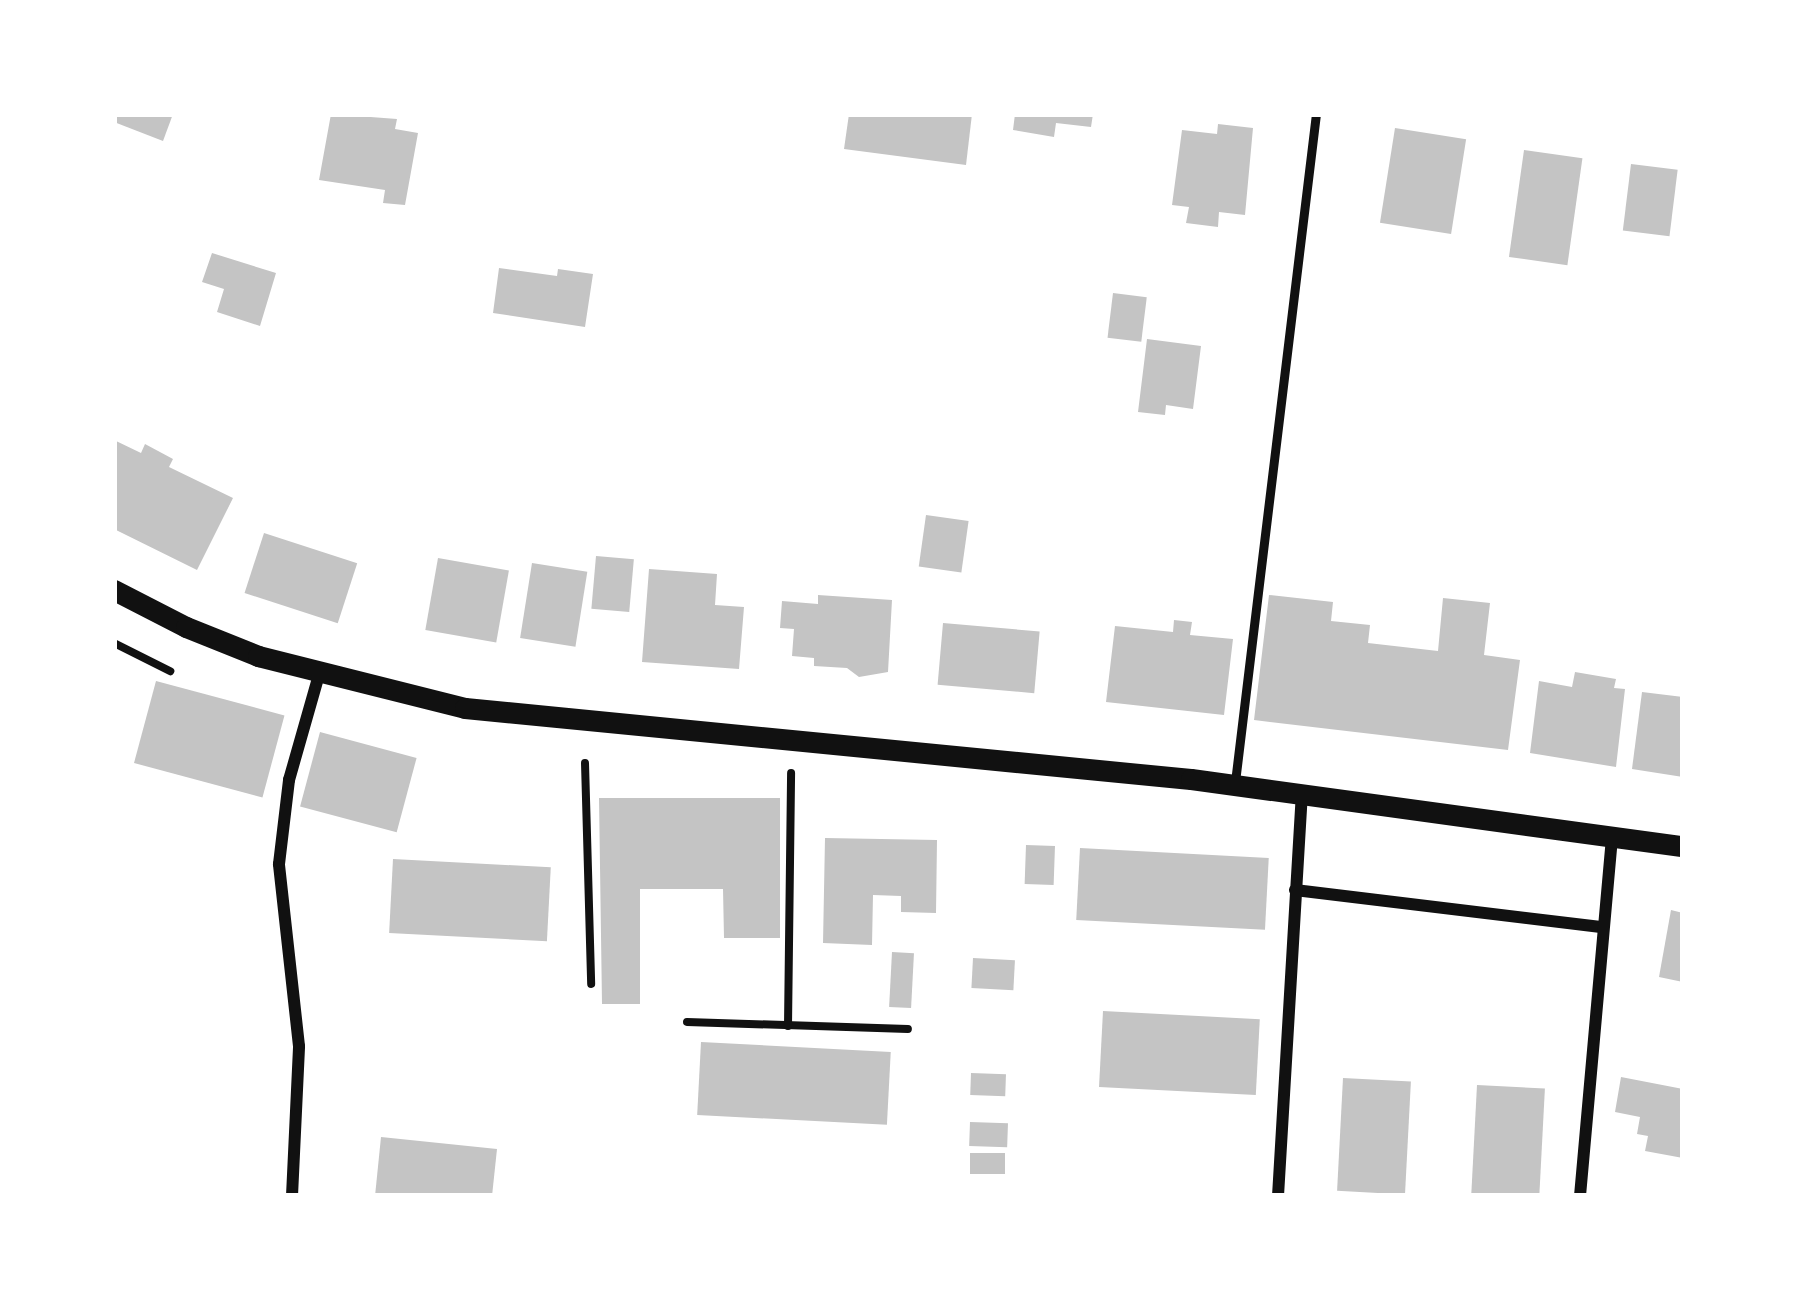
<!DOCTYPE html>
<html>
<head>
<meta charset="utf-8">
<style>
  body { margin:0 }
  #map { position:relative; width:1797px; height:1310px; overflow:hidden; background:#fff; font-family:"Noto Serif",serif }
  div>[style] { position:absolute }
  .building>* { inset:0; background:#c4c4c4; transform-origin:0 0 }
  .path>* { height:8px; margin:-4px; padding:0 4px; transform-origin:4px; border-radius:4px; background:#111 }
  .service>* { height:9px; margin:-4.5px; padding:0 4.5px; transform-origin:4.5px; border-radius:4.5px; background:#111 }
  .minor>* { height:12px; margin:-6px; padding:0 6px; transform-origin:6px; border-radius:6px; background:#111 }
  .tertiary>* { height:21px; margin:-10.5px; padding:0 10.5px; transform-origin:10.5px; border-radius:10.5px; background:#111 }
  span { translate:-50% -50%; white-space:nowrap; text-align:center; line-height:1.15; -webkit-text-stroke:9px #fff; paint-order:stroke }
  .frame { position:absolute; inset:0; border:117px solid #fff; pointer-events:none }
</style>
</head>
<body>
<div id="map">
  <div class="building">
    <i style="clip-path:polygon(114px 114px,173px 114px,163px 141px,114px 122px)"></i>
    <i style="clip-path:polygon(331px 114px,397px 119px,395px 129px,418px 133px,405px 205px,383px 203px,385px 190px,319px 180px)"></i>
    <i style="clip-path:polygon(849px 114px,972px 114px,966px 165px,844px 149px)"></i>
    <i style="clip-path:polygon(1015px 114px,1093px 114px,1091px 127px,1056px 123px,1054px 137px,1013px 130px)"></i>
    <i style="clip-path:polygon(1218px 124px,1253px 128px,1245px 215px,1219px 212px,1218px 227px,1186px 223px,1189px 207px,1172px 205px,1182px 130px,1217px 134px)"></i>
    <i style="left:1395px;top:128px;width:72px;height:96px;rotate:9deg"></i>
    <i style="left:1524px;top:150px;width:59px;height:108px;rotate:8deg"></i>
    <i style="left:1631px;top:164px;width:47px;height:67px;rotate:7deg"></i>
    <i style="clip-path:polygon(212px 253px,276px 273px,260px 326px,217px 312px,224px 289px,202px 282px)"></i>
    <i style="clip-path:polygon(499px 268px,557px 276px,558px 269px,593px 274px,585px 327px,493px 313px)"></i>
    <i style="left:1113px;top:293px;width:34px;height:45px;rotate:7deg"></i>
    <i style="clip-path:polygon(1147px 339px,1201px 346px,1193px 409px,1166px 405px,1165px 415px,1138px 412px)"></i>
    <i style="clip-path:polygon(114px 440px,141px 453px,145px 444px,173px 459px,169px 467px,233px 498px,197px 570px,114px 529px)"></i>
    <i style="left:926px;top:515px;width:43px;height:52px;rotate:8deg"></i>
    <i style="left:264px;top:533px;width:98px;height:63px;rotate:18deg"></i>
    <i style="left:596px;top:556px;width:38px;height:53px;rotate:5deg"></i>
    <i style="left:438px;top:558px;width:72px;height:73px;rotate:10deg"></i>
    <i style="left:532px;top:563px;width:56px;height:76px;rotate:9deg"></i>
    <i style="clip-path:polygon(649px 569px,717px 574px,715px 605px,744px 607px,739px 669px,642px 662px)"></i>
    <i style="clip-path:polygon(818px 595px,892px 600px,888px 672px,859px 677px,847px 668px,814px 666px,814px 658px,792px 656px,794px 629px,780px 628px,782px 601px,818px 604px)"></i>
    <i style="clip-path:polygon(1269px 595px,1333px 602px,1331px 621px,1370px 625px,1368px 643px,1438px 651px,1443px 598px,1490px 603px,1484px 655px,1520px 660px,1508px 750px,1254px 720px)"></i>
    <i style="clip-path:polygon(1174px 620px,1192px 622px,1190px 635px,1233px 639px,1224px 715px,1106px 702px,1115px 626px,1173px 632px)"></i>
    <i style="left:943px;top:623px;width:97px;height:62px;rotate:5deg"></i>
    <i style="clip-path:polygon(1575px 672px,1616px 679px,1614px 688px,1625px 689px,1616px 767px,1530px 753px,1539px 681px,1572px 687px)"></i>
    <i style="left:156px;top:681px;width:133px;height:85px;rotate:15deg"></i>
    <i style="clip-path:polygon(1642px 692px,1683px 697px,1683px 777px,1632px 769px)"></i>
    <i style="left:320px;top:732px;width:100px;height:77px;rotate:15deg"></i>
    <i style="clip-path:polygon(599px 798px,780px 798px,780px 938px,724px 938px,723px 889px,640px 889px,640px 1004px,602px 1004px)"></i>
    <i style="clip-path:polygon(825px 838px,937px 840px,936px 913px,901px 912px,901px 896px,873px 895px,872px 945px,823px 943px)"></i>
    <i style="left:1026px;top:845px;width:29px;height:39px;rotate:2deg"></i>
    <i style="left:1080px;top:848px;width:189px;height:72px;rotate:3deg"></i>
    <i style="left:393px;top:859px;width:158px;height:74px;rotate:3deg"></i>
    <i style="clip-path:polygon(1671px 910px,1683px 913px,1683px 982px,1659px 977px)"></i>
    <i style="left:892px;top:952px;width:22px;height:55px;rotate:3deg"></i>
    <i style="left:973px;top:958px;width:42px;height:30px;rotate:3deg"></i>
    <i style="left:1103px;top:1011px;width:157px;height:76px;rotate:3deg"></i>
    <i style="left:701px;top:1042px;width:190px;height:73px;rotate:3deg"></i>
    <i style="left:971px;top:1073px;width:35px;height:22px;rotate:2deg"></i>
    <i style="clip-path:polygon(1621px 1077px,1683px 1089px,1683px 1158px,1645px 1151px,1648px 1136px,1637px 1134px,1640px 1117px,1615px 1112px)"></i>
    <i style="left:1343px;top:1078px;width:68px;height:113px;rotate:3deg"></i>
    <i style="left:1477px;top:1085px;width:68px;height:111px;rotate:3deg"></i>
    <i style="left:970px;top:1122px;width:38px;height:24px;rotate:2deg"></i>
    <i style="clip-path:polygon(381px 1137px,497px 1149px,492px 1196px,375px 1196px)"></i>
    <i style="left:970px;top:1153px;width:35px;height:21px"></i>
  </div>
  <div class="path">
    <i style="left:114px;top:643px;width:63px;rotate:26.6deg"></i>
    <i style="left:585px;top:763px;width:221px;rotate:88.4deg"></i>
    <i style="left:687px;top:1022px;width:221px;rotate:1.8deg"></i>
    <i style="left:788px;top:1026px;width:253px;rotate:-89.3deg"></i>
  </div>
  <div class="service">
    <i style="left:1235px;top:782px;width:673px;rotate:-83.09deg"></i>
  </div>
  <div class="minor">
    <i style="left:1295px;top:890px;width:308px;rotate:6.9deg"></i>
    <i style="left:292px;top:1196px;width:150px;rotate:-87.3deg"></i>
    <i style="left:299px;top:1046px;width:183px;rotate:-96.3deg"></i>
    <i style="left:279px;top:864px;width:85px;rotate:-83.2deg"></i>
    <i style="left:289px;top:780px;width:109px;rotate:-74.1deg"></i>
    <i style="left:1278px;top:1196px;width:404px;rotate:-86.6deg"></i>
    <i style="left:1580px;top:1196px;width:361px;rotate:-84.9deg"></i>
  </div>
  <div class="tertiary">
    <i style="left:114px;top:590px;width:81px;rotate:27.2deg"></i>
    <i style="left:186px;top:627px;width:78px;rotate:21.9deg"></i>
    <i style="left:258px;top:656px;width:213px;rotate:14.1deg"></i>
    <i style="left:465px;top:708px;width:729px;rotate:5.59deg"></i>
    <i style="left:1191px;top:779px;width:497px;rotate:7.8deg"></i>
  </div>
  <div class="frame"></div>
</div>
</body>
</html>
